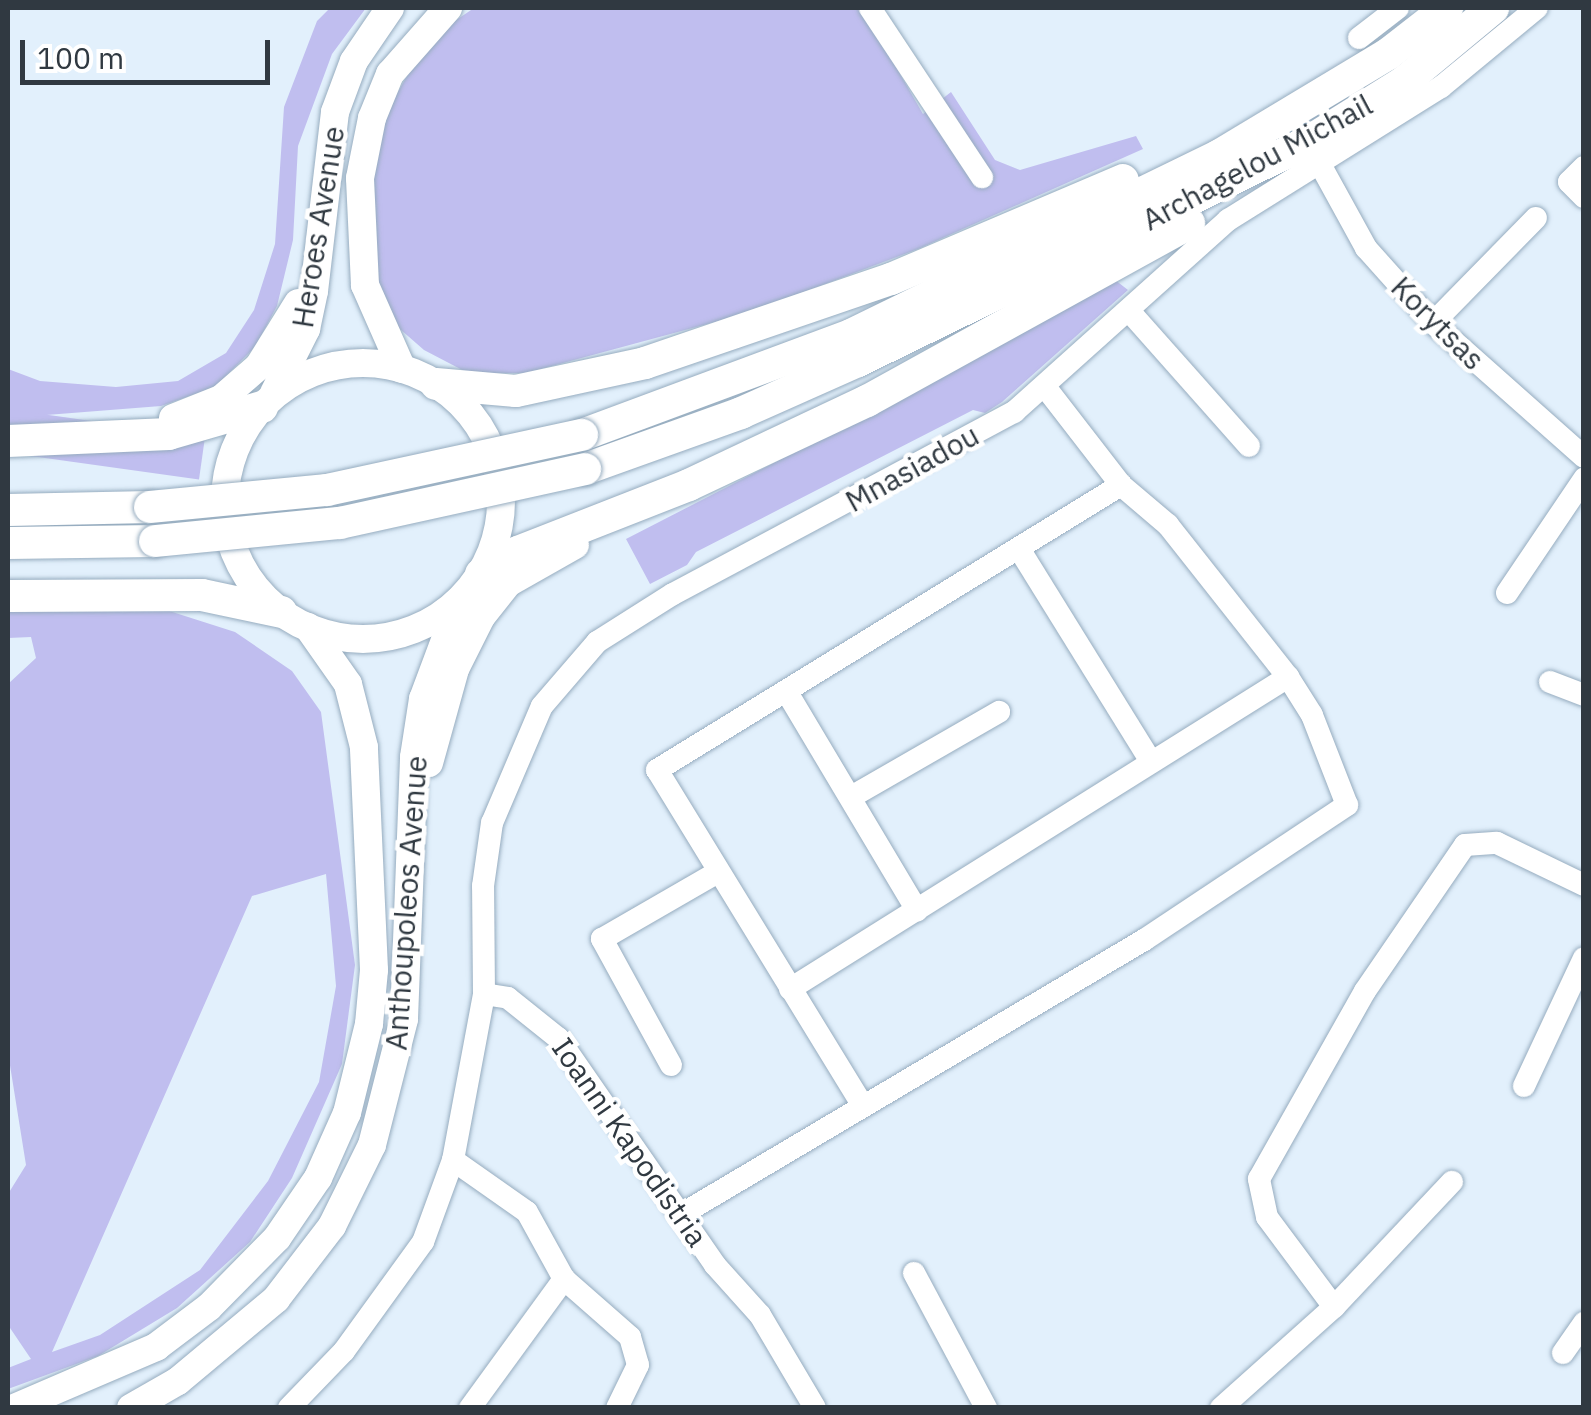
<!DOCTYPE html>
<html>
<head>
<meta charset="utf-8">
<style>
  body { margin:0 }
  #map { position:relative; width:1591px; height:1415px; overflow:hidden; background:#e2f0fc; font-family:"IBM Plex Sans",sans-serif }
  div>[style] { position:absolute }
  .green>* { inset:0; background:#c0beef; transform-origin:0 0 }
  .roads { filter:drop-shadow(0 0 2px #96acbf) drop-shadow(0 0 2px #96acbf) }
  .minor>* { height:22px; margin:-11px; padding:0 11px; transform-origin:11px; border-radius:11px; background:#fff }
  .major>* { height:28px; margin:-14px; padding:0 14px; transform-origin:14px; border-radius:14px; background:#fff }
  .major>.ring { margin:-14px; padding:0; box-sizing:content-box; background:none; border:28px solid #fff; border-radius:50% }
  .highway>* { height:32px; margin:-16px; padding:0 16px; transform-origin:16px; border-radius:16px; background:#fff }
  .bridges { filter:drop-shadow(0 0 2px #96acbf) drop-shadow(0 0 2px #96acbf) }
  .highway-bridge>* { height:32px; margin:-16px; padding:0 16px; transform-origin:16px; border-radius:16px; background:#fff }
  span { translate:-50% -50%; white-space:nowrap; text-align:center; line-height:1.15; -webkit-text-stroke:9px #fff; paint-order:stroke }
  .street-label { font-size:30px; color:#303941 }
  .frame { position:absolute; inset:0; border:10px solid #303941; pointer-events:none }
  .scale { position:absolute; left:20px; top:40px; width:250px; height:45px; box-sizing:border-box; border:5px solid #303941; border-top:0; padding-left:12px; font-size:30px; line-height:35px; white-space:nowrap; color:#303941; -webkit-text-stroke:8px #fff; paint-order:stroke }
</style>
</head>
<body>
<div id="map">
  <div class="green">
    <i style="clip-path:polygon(330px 8px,366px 8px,332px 54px,298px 146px,293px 240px,277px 306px,255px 347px,215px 387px,161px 406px,8px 418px,8px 369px,40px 381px,116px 387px,178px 381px,226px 353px,254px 310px,275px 244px,284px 107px,317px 21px)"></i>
    <i style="clip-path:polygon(474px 8px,862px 8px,923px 114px,951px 92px,995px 160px,1020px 170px,1136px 136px,1143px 149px,918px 249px,748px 313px,526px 373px,468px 373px,424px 350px,393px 323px,374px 288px,368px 209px,374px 135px,427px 40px)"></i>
    <i style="clip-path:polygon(1110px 276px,1128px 290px,1002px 402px,985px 413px,973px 410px,696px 552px,687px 565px,650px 584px,626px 539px,937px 379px)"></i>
    <i style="left:205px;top:437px;width:43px;height:197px;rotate:98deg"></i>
    <i style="clip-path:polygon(evenodd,163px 609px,235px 632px,292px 671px,321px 712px,355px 965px,342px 1064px,292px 1178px,250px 1242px,177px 1308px,98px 1356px,8px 1389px,8px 1368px,31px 1359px,8px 1325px,8px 1194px,26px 1165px,8px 1053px,8px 684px,36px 658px,31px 637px,8px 638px,8px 611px,163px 609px,326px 874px,336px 986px,319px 1082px,268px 1181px,200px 1270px,100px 1335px,52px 1352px,252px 896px,326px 874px)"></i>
  </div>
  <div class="roads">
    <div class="minor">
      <i style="left:870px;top:8px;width:203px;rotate:56.5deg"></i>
      <i style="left:1359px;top:38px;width:49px;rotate:-37.6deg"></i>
      <i style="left:1321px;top:166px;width:94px;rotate:61.2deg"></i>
      <i style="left:1366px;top:248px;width:101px;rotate:48.2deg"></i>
      <i style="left:1433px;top:323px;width:202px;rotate:41.6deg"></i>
      <i style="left:1584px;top:167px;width:21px;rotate:135deg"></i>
      <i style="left:1569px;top:182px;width:21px;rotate:45deg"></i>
      <i style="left:1130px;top:312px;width:179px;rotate:48.4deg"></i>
      <i style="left:1433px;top:323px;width:147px;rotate:-45.6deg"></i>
      <i style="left:1021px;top:552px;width:247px;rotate:58.2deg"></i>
      <i style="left:1507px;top:593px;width:138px;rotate:-56deg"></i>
      <i style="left:1550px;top:682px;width:36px;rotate:21deg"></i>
      <i style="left:788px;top:694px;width:252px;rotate:59.2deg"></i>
      <i style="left:851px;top:797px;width:171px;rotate:-29.9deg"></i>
      <i style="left:790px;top:989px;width:588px;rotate:-32.07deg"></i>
      <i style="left:484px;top:994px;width:108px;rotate:-90.5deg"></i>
      <i style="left:483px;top:886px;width:64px;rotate:-81.9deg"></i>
      <i style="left:492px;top:823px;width:127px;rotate:-66.9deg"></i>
      <i style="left:542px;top:706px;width:84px;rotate:-49.3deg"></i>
      <i style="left:597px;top:642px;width:90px;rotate:-32.3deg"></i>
      <i style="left:673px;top:594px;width:387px;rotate:-28.1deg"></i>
      <i style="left:1014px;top:412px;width:288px;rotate:-41.9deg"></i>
      <i style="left:1228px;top:220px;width:251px;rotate:-32deg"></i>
      <i style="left:1441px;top:87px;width:124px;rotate:-39.5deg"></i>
      <i style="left:671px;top:1065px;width:144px;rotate:-118.7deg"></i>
      <i style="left:602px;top:939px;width:134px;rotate:-30deg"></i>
      <i style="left:1524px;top:1086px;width:141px;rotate:-64.9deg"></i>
      <i style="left:863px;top:1106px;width:394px;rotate:-121.5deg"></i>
      <i style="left:657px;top:770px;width:545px;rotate:-31.56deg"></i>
      <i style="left:453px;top:1160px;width:90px;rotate:35.1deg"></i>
      <i style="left:527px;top:1212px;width:77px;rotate:61.1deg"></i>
      <i style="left:564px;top:1279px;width:88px;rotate:41.3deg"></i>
      <i style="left:630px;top:1337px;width:29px;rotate:74deg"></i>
      <i style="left:638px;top:1365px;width:48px;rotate:116deg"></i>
      <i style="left:682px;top:1214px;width:537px;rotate:-30.67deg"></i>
      <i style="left:1144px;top:940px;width:244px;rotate:-33.6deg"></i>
      <i style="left:1347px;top:805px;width:97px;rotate:-111.3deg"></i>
      <i style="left:1312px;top:715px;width:45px;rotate:-122.3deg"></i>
      <i style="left:1288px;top:677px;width:194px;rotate:-128.3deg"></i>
      <i style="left:1168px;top:525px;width:62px;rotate:-139.6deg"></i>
      <i style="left:1121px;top:485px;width:123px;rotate:-127.7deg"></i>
      <i style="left:914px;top:1273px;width:153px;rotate:61.9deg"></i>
      <i style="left:1334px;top:1307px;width:112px;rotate:-126.7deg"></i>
      <i style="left:1267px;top:1217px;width:39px;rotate:-102deg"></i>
      <i style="left:1259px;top:1179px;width:216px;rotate:-60.6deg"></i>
      <i style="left:1365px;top:991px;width:177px;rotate:-55.6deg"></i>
      <i style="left:1465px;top:845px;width:32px;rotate:-4deg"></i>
      <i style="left:1497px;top:843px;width:97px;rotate:25.8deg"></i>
      <i style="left:1563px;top:1353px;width:37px;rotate:-55deg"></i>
      <i style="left:289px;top:1408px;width:79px;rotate:-46deg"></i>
      <i style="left:344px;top:1351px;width:135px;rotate:-54.1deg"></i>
      <i style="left:423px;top:1242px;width:87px;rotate:-69.9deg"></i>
      <i style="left:453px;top:1160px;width:169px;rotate:-79.4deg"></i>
      <i style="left:484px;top:994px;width:24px;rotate:9deg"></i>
      <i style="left:508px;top:998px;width:64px;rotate:38.7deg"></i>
      <i style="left:558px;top:1038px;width:276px;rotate:55.3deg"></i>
      <i style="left:715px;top:1265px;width:67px;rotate:48deg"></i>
      <i style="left:760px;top:1315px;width:108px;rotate:59.4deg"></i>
      <i style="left:470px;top:1408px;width:160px;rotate:-53.9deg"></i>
      <i style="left:1221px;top:1408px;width:152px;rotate:-41.8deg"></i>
      <i style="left:1334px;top:1307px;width:172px;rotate:-46.7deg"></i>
    </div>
    <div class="major">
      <i class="ring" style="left:225px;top:363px;width:248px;height:248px"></i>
      <i style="left:402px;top:369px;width:92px;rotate:-113.8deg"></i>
      <i style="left:365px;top:285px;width:107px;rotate:-92.7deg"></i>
      <i style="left:360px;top:178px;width:61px;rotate:-78.7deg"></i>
      <i style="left:372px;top:118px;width:48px;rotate:-67.8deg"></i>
      <i style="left:390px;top:74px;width:88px;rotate:-48.7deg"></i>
      <i style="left:274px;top:393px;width:72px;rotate:-63.4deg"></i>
      <i style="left:306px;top:329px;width:39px;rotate:-78deg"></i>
      <i style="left:314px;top:291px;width:180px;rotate:-83.3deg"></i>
      <i style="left:335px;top:112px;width:54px;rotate:-69.6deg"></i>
      <i style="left:354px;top:61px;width:64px;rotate:-55.8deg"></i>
      <i style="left:173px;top:418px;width:52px;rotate:-21.6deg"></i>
      <i style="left:221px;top:399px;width:50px;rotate:-41deg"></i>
      <i style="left:259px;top:366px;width:74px;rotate:-58.2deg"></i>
      <i style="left:429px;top:763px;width:98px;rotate:-74.5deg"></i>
      <i style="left:455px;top:669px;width:58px;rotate:-63.4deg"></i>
      <i style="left:481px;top:617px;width:43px;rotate:-51.5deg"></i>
      <i style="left:508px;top:583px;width:77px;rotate:-29.6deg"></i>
      <i style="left:14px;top:1408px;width:155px;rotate:-23.2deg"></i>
      <i style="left:156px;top:1347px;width:66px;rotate:-37deg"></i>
      <i style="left:209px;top:1307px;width:97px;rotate:-45.4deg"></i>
      <i style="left:277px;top:1238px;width:73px;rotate:-55.7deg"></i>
      <i style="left:318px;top:1178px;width:71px;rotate:-66deg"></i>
      <i style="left:347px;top:1113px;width:92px;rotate:-76.1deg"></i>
      <i style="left:369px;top:1024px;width:54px;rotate:-84.7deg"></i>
      <i style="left:374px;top:970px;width:223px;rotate:-92.6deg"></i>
      <i style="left:364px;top:747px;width:65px;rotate:-104.3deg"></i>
      <i style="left:348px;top:684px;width:70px;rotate:-125.1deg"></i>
      <i style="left:131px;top:1408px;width:54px;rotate:-29.9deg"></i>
      <i style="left:178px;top:1381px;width:128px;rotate:-39.9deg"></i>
      <i style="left:276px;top:1299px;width:92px;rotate:-52.5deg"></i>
      <i style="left:332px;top:1226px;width:90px;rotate:-63.7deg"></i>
      <i style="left:372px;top:1145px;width:130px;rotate:-75.7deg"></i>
      <i style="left:404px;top:1019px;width:262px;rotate:-87.8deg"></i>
      <i style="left:414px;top:757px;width:59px;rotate:-81.2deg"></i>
      <i style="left:423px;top:699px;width:106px;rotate:-69.5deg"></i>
    </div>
    <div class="highway">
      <i style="left:436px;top:384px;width:80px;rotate:5deg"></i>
      <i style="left:516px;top:391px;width:132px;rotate:-12.2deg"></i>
      <i style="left:645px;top:363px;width:260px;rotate:-18.9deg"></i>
      <i style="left:891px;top:279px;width:252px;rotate:-23.1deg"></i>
      <i style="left:582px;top:435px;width:287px;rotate:-20.4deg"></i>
      <i style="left:851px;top:335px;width:411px;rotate:-26deg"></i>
      <i style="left:1220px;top:155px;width:196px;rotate:-31deg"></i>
      <i style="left:1388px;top:54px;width:75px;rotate:-37.9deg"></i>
      <i style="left:8px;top:441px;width:161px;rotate:-2.5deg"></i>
      <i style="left:169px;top:434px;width:97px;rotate:-16.2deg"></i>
      <i style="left:585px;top:469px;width:166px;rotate:-19.7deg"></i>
      <i style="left:741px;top:413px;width:128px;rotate:-24deg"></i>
      <i style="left:858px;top:361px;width:500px;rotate:-25.95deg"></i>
      <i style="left:1308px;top:142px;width:113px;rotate:-32deg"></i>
      <i style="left:1404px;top:82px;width:116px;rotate:-39.7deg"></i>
      <i style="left:8px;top:510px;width:142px;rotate:-1.2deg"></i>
      <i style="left:8px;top:543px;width:147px;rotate:-0.8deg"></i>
      <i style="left:481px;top:574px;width:43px;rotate:-30.7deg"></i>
      <i style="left:518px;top:552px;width:184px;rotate:-21.4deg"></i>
      <i style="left:689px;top:485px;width:197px;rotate:-25.3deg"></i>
      <i style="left:867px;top:401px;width:368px;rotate:-28.9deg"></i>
      <i style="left:8px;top:596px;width:194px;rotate:-0.3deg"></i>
      <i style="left:202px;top:595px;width:81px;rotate:12.1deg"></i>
    </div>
  </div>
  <div class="bridges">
    <div class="highway-bridge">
      <i style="left:150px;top:507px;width:178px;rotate:-5.5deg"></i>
      <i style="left:327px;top:490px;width:261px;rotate:-12.2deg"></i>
      <i style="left:155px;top:541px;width:186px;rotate:-5.6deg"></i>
      <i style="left:340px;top:523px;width:251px;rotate:-12.4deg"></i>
    </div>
  </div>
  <div class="street-label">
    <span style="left:1257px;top:162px;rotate:-28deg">Archagelou Michail</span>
    <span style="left:318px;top:227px;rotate:-81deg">Heroes Avenue</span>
    <span style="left:1438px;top:323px;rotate:45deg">Korytsas</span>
    <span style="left:912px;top:468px;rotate:-29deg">Mnasiadou</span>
    <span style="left:406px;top:903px;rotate:-86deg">Anthoupoleos Avenue</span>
    <span style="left:630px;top:1142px;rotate:55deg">Ioanni Kapodistria</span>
  </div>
  <div class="frame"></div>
  <div class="scale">100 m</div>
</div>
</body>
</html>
